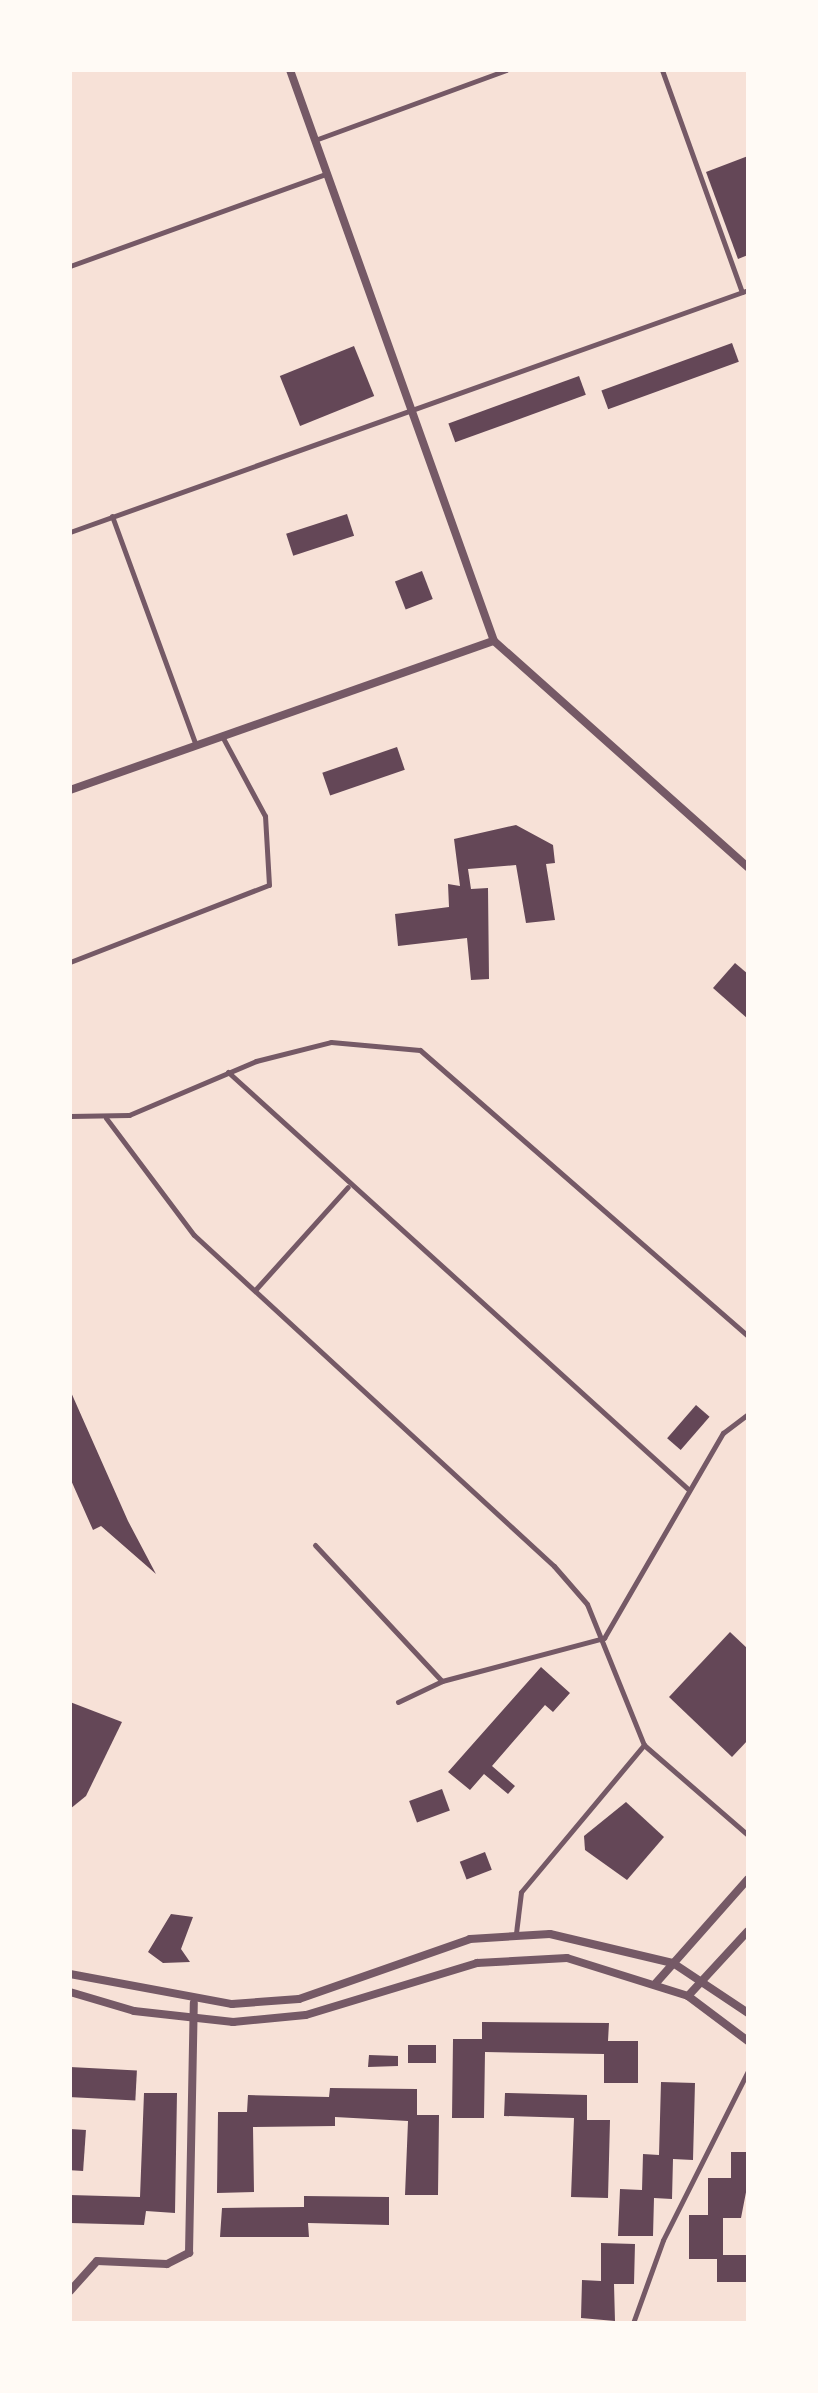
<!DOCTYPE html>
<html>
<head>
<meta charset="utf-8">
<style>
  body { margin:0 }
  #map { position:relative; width:818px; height:2393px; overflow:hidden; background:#f7e1d7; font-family:Lato,sans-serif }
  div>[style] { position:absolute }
  .building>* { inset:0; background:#644757; transform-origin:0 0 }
  .minor>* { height:5px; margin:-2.5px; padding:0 2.5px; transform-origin:2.5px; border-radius:2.5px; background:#755966 }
  .tertiary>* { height:8px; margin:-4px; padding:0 4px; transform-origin:4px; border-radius:4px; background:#755966 }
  span { translate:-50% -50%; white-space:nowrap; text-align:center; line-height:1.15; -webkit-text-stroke:10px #fffaf5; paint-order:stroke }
  .frame { position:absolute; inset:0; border:72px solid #fffaf5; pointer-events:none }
</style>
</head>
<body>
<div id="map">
  <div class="building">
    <i style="clip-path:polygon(748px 156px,748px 255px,738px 259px,706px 172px)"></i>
    <i style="left:732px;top:343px;width:20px;height:139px;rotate:70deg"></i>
    <i style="left:354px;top:346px;width:54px;height:80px;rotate:68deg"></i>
    <i style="left:579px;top:376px;width:20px;height:139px;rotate:70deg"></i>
    <i style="left:347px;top:514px;width:23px;height:64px;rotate:72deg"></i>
    <i style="left:422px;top:571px;width:30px;height:29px;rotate:69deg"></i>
    <i style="left:397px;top:747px;width:24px;height:79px;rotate:71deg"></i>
    <i style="clip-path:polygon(516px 825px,553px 845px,555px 863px,546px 864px,555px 920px,526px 923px,516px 865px,468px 869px,471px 889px,488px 888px,489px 979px,471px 980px,467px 938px,398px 946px,395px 914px,449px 907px,448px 884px,460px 886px,454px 839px)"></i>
    <i style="clip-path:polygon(735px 963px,748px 974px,748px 1019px,713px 988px)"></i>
    <i style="clip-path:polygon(70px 1390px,128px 1521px,156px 1574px,101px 1526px,93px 1530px,70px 1478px)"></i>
    <i style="left:696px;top:1405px;width:18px;height:44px;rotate:41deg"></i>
    <i style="clip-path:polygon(730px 1632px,748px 1649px,748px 1740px,732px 1757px,669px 1697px)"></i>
    <i style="clip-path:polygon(541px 1667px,570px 1693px,553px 1712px,545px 1705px,492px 1766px,515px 1786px,508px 1794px,484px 1774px,470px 1790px,448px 1772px)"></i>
    <i style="clip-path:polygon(70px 1702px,122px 1722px,86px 1796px,70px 1809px)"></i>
    <i style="left:442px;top:1789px;width:23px;height:35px;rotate:70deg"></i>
    <i style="clip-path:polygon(626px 1802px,664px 1837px,627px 1880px,585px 1850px,584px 1836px)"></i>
    <i style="left:485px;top:1852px;width:19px;height:27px;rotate:69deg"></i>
    <i style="clip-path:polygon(171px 1914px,193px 1917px,181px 1949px,190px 1962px,163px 1963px,148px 1952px)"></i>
    <i style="clip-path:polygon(482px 2022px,609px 2023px,608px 2041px,638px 2041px,638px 2083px,604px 2083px,604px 2054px,485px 2052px,484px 2118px,452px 2118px,453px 2039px,482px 2039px)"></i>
    <i style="left:408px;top:2045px;width:28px;height:18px"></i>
    <i style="clip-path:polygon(369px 2055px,398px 2056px,398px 2066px,368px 2067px)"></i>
    <i style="left:70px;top:2067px;width:67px;height:30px;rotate:3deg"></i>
    <i style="clip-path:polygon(661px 2082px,695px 2083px,693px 2160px,673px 2159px,672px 2199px,654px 2198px,653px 2236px,618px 2236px,620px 2189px,642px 2190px,643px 2154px,659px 2155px)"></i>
    <i style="clip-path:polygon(330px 2088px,417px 2089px,417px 2115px,439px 2115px,438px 2195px,405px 2195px,408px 2121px,335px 2117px,335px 2126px,253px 2127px,254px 2192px,217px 2193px,218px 2112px,247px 2112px,248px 2095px,329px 2097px)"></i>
    <i style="clip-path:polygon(144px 2093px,177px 2093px,175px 2213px,146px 2211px,144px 2225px,70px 2223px,70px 2195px,140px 2197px)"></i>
    <i style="clip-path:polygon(505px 2093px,587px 2095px,587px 2120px,610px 2120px,608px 2198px,571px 2197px,574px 2118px,504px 2116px)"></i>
    <i style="left:70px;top:2129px;width:16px;height:41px;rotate:4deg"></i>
    <i style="clip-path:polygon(731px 2152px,748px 2152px,748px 2182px,741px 2218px,723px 2218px,723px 2255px,748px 2255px,748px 2282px,717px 2282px,717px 2259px,689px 2259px,689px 2215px,708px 2215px,708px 2178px,731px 2178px)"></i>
    <i style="clip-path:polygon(304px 2196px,389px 2197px,389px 2225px,308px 2223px,309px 2237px,220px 2237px,222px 2208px,304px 2207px)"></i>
    <i style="clip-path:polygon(601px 2243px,635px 2244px,634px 2284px,614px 2284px,615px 2321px,581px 2318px,582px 2280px,601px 2281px)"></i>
  </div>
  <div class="minor">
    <i style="left:662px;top:70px;width:236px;rotate:70.2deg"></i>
    <i style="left:315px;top:140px;width:203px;rotate:-20.1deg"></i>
    <i style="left:70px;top:266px;width:272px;rotate:-19.8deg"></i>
    <i style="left:112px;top:516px;width:244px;rotate:69.9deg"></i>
    <i style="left:70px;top:532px;width:720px;rotate:-19.64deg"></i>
    <i style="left:70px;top:962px;width:213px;rotate:-21.2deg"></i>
    <i style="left:269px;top:885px;width:69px;rotate:-93.3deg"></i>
    <i style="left:265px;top:816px;width:91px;rotate:-118.3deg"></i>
    <i style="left:228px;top:1072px;width:621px;rotate:42.19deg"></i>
    <i style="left:70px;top:1116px;width:59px;rotate:-1deg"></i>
    <i style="left:129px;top:1115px;width:138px;rotate:-23deg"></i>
    <i style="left:256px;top:1061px;width:77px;rotate:-14.2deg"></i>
    <i style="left:331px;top:1042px;width:89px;rotate:5.1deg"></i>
    <i style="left:420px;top:1050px;width:435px;rotate:41.1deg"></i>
    <i style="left:106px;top:1118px;width:146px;rotate:53.1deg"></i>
    <i style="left:194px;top:1235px;width:489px;rotate:42.6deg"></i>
    <i style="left:554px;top:1566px;width:50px;rotate:49deg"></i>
    <i style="left:587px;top:1604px;width:152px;rotate:68deg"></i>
    <i style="left:644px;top:1745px;width:138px;rotate:40.9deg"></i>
    <i style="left:256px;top:1289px;width:137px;rotate:-48deg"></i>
    <i style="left:315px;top:1545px;width:186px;rotate:47deg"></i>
    <i style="left:398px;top:1702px;width:49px;rotate:-25.5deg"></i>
    <i style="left:442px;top:1681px;width:168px;rotate:-14.9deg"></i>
    <i style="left:604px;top:1638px;width:237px;rotate:-59.9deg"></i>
    <i style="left:723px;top:1433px;width:31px;rotate:-37deg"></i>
    <i style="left:516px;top:1933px;width:41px;rotate:-83deg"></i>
    <i style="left:521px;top:1892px;width:192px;rotate:-50.1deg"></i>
    <i style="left:633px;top:2323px;width:88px;rotate:-70.1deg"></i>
    <i style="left:663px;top:2240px;width:189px;rotate:-63.3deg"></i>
  </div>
  <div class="tertiary">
    <i style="left:290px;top:70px;width:606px;rotate:70.34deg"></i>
    <i style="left:494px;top:641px;width:340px;rotate:41.7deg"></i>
    <i style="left:70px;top:790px;width:449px;rotate:-19.4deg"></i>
    <i style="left:70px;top:1974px;width:165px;rotate:10.5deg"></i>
    <i style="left:232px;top:2004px;width:67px;rotate:-4.3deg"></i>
    <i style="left:299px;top:1999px;width:181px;rotate:-19.3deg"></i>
    <i style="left:470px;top:1939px;width:80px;rotate:-3.6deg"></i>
    <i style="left:550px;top:1934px;width:126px;rotate:13.3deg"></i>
    <i style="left:673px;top:1963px;width:90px;rotate:33.7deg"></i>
    <i style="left:656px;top:1983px;width:139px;rotate:-48.5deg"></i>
    <i style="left:70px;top:1992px;width:67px;rotate:16.5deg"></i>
    <i style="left:134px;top:2011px;width:100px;rotate:6.3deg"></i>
    <i style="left:233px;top:2022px;width:73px;rotate:-5.5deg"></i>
    <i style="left:306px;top:2015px;width:179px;rotate:-16.9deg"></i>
    <i style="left:477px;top:1963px;width:90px;rotate:-3.2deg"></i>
    <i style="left:567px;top:1958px;width:127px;rotate:17.4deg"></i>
    <i style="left:688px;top:1996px;width:75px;rotate:36.9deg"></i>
    <i style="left:688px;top:1996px;width:88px;rotate:-47.3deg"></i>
    <i style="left:70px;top:2291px;width:40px;rotate:-48deg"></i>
    <i style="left:97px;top:2261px;width:70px;rotate:2.5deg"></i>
    <i style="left:167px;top:2264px;width:25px;rotate:-27deg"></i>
    <i style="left:189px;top:2253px;width:250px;rotate:-88.9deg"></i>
  </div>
  <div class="frame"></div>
</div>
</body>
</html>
